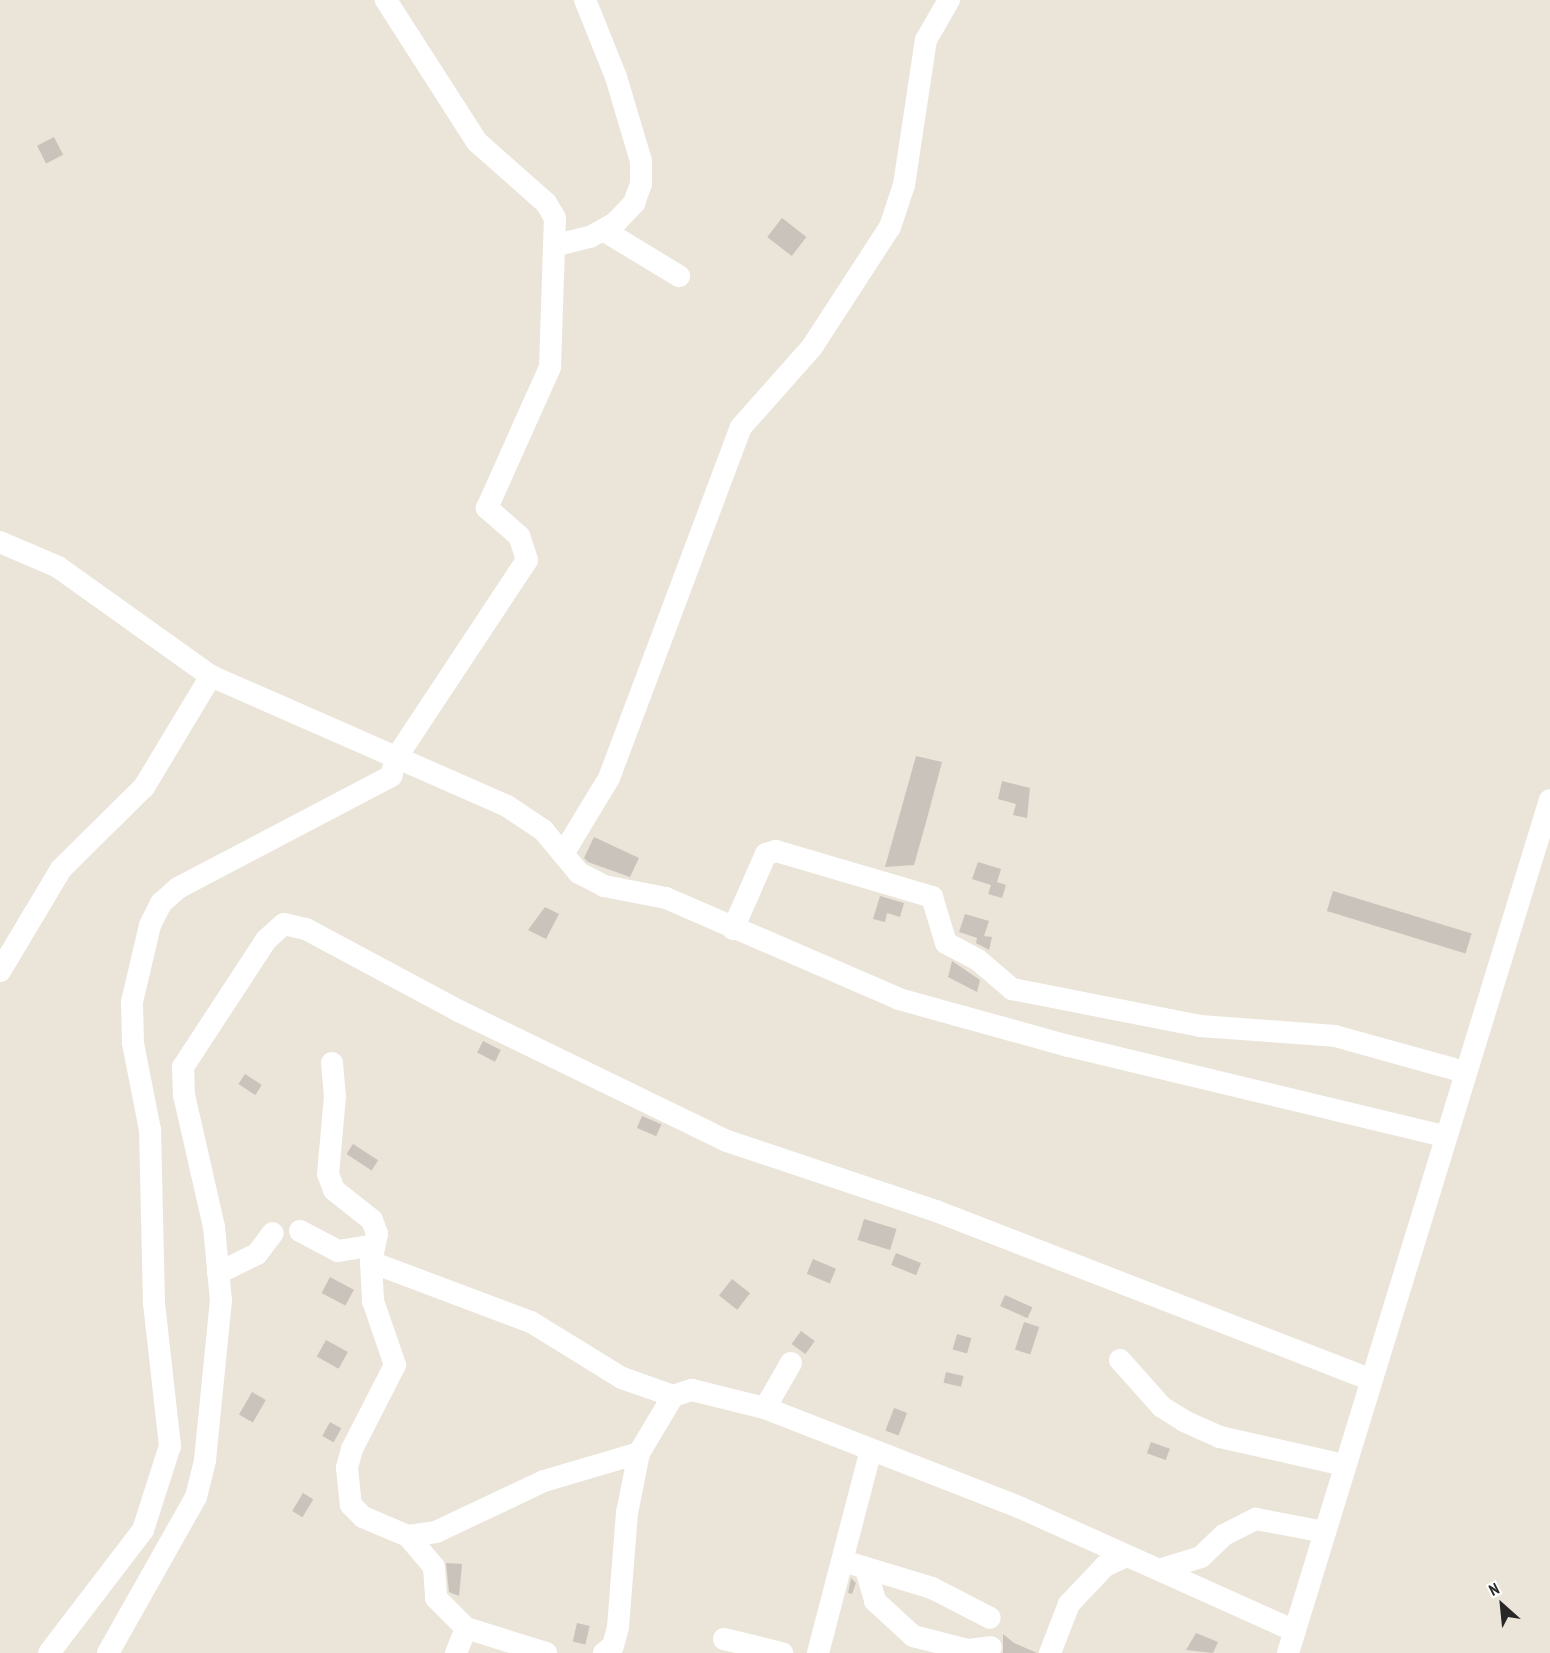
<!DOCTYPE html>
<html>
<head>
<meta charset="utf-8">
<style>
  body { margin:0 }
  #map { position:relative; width:1550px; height:1653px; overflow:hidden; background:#ebe4d8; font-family:"PT Sans Narrow",sans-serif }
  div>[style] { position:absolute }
  .building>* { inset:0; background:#c9c3bb; transform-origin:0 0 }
  .minor>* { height:22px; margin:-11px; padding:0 11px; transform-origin:11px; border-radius:11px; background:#fff }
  span { translate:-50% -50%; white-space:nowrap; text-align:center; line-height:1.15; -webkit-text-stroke:6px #fff; paint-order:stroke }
  .north { position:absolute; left:1472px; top:1575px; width:60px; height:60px; -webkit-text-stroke:4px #fff; paint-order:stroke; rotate:333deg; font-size:16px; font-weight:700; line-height:24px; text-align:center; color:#272727 }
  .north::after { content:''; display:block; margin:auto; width:21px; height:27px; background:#272727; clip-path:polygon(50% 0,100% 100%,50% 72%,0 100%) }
</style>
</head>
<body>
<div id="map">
  <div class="building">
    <i style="left:54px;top:137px;width:20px;height:19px;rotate:63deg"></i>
    <i style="left:782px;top:218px;width:31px;height:24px;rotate:38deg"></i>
    <i style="clip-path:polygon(916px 756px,942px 762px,925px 826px,914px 865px,885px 867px)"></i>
    <i style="clip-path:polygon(1002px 781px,1030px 788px,1027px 818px,1013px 815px,1016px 804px,998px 799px)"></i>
    <i style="clip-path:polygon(594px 837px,639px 858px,630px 877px,588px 862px,584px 858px)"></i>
    <i style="clip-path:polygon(978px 862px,1001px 869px,997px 882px,1006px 885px,1002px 898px,988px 894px,991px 885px,972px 879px)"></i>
    <i style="left:1333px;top:891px;width:145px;height:21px;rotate:17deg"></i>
    <i style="clip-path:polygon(880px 896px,904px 903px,900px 917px,887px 913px,885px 922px,873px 919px)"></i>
    <i style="clip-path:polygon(545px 907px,559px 914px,546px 939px,528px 930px)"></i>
    <i style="clip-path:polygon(965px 914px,989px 921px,984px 936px,992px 937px,989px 950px,976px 943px,977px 938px,959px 932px)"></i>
    <i style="clip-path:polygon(952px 961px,980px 980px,977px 992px,948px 977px)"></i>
    <i style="left:483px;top:1041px;width:20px;height:13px;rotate:27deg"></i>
    <i style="left:245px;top:1074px;width:20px;height:12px;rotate:33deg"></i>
    <i style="left:642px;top:1116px;width:21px;height:13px;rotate:23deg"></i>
    <i style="left:353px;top:1144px;width:30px;height:12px;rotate:33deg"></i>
    <i style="left:864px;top:1219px;width:34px;height:22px;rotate:17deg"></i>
    <i style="left:896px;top:1253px;width:27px;height:13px;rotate:22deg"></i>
    <i style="left:813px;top:1259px;width:25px;height:16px;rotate:23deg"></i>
    <i style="left:330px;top:1277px;width:27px;height:18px;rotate:28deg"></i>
    <i style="left:732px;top:1279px;width:23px;height:21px;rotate:38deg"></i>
    <i style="left:1005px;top:1295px;width:30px;height:12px;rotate:24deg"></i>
    <i style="left:1024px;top:1322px;width:16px;height:29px;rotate:18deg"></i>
    <i style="left:801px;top:1331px;width:17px;height:16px;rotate:36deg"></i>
    <i style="left:957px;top:1334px;width:15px;height:16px;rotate:16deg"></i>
    <i style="left:326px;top:1340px;width:25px;height:19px;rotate:29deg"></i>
    <i style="left:946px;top:1372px;width:18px;height:11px;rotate:13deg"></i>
    <i style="left:252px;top:1392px;width:16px;height:26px;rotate:30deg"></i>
    <i style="left:894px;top:1408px;width:14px;height:24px;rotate:21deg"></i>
    <i style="left:330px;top:1422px;width:13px;height:16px;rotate:29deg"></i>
    <i style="left:1151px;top:1442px;width:20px;height:12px;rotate:20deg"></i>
    <i style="left:303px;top:1493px;width:12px;height:21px;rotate:31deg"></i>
    <i style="clip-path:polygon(446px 1563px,462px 1564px,459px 1596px,449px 1592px)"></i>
    <i style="clip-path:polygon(851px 1578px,856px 1583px,852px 1594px,848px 1593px)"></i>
    <i style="left:577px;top:1623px;width:13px;height:19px;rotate:13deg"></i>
    <i style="clip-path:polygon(1196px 1633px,1218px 1642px,1213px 1653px,1186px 1650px)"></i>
    <i style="clip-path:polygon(1003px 1634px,1014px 1643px,1037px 1653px,1003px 1653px)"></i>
  </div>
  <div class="minor">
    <i style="left:603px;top:230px;width:89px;rotate:31.2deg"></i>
    <i style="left:557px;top:245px;width:34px;rotate:-14deg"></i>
    <i style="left:590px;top:237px;width:29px;rotate:-29deg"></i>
    <i style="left:615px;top:223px;width:28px;rotate:-46deg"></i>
    <i style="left:634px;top:203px;width:20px;rotate:-70deg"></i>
    <i style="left:641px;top:184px;width:23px;rotate:-90deg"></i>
    <i style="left:641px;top:161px;width:88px;rotate:-106.6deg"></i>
    <i style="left:616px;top:77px;width:83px;rotate:-111.9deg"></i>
    <i style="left:0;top:542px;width:63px;rotate:23.3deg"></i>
    <i style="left:58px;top:567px;width:188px;rotate:35.5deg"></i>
    <i style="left:211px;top:676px;width:323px;rotate:23.7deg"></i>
    <i style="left:507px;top:806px;width:43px;rotate:33.7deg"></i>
    <i style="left:543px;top:830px;width:56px;rotate:50.1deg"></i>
    <i style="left:579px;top:873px;width:28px;rotate:27deg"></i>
    <i style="left:604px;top:886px;width:63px;rotate:11deg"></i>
    <i style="left:666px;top:898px;width:254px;rotate:23.4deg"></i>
    <i style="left:899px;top:999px;width:176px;rotate:15.5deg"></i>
    <i style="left:1069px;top:1046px;width:387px;rotate:13.5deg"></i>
    <i style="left:563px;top:854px;width:89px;rotate:-58.8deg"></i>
    <i style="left:609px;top:778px;width:375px;rotate:-69.4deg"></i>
    <i style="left:741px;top:427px;width:107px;rotate:-48.4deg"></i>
    <i style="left:812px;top:347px;width:143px;rotate:-57deg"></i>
    <i style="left:890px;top:227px;width:44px;rotate:-71.6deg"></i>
    <i style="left:904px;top:185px;width:147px;rotate:-81.4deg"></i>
    <i style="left:926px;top:40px;width:46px;rotate:-60.1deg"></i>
    <i style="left:733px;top:929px;width:82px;rotate:-66.3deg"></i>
    <i style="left:766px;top:854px;width:10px;rotate:-17deg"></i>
    <i style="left:776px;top:851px;width:163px;rotate:16.4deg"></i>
    <i style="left:932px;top:897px;width:48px;rotate:73.1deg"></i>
    <i style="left:946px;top:943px;width:36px;rotate:28deg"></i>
    <i style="left:978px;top:960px;width:45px;rotate:40.5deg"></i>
    <i style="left:1012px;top:989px;width:192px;rotate:11.1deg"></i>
    <i style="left:1200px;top:1026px;width:135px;rotate:4.2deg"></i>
    <i style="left:1335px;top:1036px;width:135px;rotate:15.5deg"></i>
    <i style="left:0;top:971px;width:119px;rotate:-59.1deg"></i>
    <i style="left:61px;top:869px;width:117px;rotate:-44.7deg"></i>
    <i style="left:144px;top:787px;width:130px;rotate:-58.9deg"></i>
    <i style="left:332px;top:1063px;width:33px;rotate:85deg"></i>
    <i style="left:335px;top:1096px;width:78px;rotate:95.1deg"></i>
    <i style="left:328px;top:1174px;width:17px;rotate:69deg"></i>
    <i style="left:334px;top:1190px;width:48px;rotate:38.3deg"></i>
    <i style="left:372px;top:1220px;width:15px;rotate:70deg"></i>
    <i style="left:377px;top:1234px;width:29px;rotate:102deg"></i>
    <i style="left:371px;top:1262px;width:39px;rotate:87deg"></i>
    <i style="left:373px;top:1301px;width:68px;rotate:71deg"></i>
    <i style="left:395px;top:1365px;width:94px;rotate:117.1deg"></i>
    <i style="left:352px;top:1449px;width:20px;rotate:105deg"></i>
    <i style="left:347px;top:1468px;width:37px;rotate:84deg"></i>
    <i style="left:351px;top:1505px;width:17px;rotate:45deg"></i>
    <i style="left:363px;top:1517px;width:49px;rotate:22.9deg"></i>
    <i style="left:408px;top:1536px;width:40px;rotate:50deg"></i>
    <i style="left:434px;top:1567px;width:31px;rotate:86deg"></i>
    <i style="left:436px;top:1598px;width:42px;rotate:45deg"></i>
    <i style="left:466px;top:1628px;width:84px;rotate:17.4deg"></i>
    <i style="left:300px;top:1231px;width:43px;rotate:27.8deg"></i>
    <i style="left:338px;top:1251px;width:36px;rotate:-9deg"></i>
    <i style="left:371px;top:1262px;width:171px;rotate:20.6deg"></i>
    <i style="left:531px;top:1322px;width:107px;rotate:31.6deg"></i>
    <i style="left:622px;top:1378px;width:54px;rotate:19.4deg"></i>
    <i style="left:673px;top:1396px;width:20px;rotate:-18deg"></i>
    <i style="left:692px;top:1390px;width:75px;rotate:13.9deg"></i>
    <i style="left:765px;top:1408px;width:275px;rotate:21.3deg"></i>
    <i style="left:1021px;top:1508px;width:300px;rotate:24.2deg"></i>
    <i style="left:218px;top:1273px;width:43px;rotate:-26deg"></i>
    <i style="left:257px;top:1254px;width:26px;rotate:-53deg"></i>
    <i style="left:1120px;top:1360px;width:63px;rotate:48.2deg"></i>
    <i style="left:1162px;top:1407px;width:26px;rotate:32deg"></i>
    <i style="left:1184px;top:1421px;width:39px;rotate:24deg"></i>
    <i style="left:1220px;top:1437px;width:127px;rotate:12.7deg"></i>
    <i style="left:765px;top:1408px;width:52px;rotate:-60deg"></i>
    <i style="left:408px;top:1536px;width:28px;rotate:-8deg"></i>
    <i style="left:436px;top:1532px;width:119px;rotate:-25.3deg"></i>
    <i style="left:544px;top:1481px;width:99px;rotate:-16.4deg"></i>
    <i style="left:853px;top:1564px;width:83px;rotate:16.9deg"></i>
    <i style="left:932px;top:1588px;width:65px;rotate:27.3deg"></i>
    <i style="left:866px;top:1569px;width:33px;rotate:74deg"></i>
    <i style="left:875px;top:1601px;width:52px;rotate:42.6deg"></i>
    <i style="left:913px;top:1636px;width:57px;rotate:14.3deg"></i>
    <i style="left:968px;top:1650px;width:23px;rotate:-7deg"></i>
    <i style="left:1162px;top:1569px;width:41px;rotate:-17.1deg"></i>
    <i style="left:1201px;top:1557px;width:32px;rotate:-44deg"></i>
    <i style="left:1224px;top:1535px;width:36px;rotate:-27deg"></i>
    <i style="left:1256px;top:1519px;width:70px;rotate:10.7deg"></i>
    <i style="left:724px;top:1639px;width:60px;rotate:13.6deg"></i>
    <i style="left:49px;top:1653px;width:155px;rotate:-52.6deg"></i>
    <i style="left:143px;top:1530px;width:88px;rotate:-72.2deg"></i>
    <i style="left:170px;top:1446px;width:143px;rotate:-96.4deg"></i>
    <i style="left:154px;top:1304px;width:174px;rotate:-91.3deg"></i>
    <i style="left:150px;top:1130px;width:89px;rotate:-101.1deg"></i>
    <i style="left:133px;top:1043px;width:41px;rotate:-91.4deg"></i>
    <i style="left:132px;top:1002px;width:79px;rotate:-76.8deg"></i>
    <i style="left:150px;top:925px;width:25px;rotate:-63deg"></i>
    <i style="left:161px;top:903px;width:23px;rotate:-41deg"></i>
    <i style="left:178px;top:888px;width:241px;rotate:-27.7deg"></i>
    <i style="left:391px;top:776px;width:19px;rotate:-74deg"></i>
    <i style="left:396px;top:758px;width:237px;rotate:-56.5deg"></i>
    <i style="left:527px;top:560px;width:25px;rotate:-108deg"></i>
    <i style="left:519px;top:536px;width:43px;rotate:-138.8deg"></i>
    <i style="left:487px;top:508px;width:154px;rotate:-65.9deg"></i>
    <i style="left:550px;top:367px;width:149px;rotate:-88.1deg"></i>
    <i style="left:555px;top:218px;width:17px;rotate:-121deg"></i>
    <i style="left:546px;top:203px;width:92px;rotate:-138.5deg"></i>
    <i style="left:477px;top:142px;width:169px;rotate:-122.7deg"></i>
    <i style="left:108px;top:1653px;width:179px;rotate:-60.6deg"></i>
    <i style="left:196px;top:1497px;width:38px;rotate:-76deg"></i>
    <i style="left:205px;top:1460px;width:160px;rotate:-84.3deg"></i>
    <i style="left:221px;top:1301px;width:74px;rotate:-95.4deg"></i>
    <i style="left:214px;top:1227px;width:135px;rotate:-102.8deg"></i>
    <i style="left:184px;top:1095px;width:28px;rotate:-92deg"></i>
    <i style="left:183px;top:1067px;width:152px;rotate:-56.8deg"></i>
    <i style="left:266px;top:940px;width:24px;rotate:-42deg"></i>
    <i style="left:284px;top:924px;width:23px;rotate:13deg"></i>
    <i style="left:306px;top:929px;width:174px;rotate:28.2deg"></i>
    <i style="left:459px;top:1011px;width:298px;rotate:25.9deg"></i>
    <i style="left:727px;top:1141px;width:220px;rotate:18.5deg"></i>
    <i style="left:936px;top:1211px;width:467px;rotate:21.2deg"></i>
    <i style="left:456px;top:1653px;width:27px;rotate:-68deg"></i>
    <i style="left:604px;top:1653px;width:11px;rotate:-38deg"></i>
    <i style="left:613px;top:1646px;width:20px;rotate:-75deg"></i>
    <i style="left:618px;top:1627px;width:114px;rotate:-85.5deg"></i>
    <i style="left:627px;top:1513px;width:61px;rotate:-78.7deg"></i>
    <i style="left:639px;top:1453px;width:66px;rotate:-59.2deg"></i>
    <i style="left:818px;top:1653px;width:207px;rotate:-75.4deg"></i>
    <i style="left:1050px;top:1653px;width:53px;rotate:-68.8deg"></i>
    <i style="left:1069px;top:1604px;width:52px;rotate:-46.5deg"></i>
    <i style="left:1105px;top:1566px;width:19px;rotate:-25deg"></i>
    <i style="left:1288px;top:1653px;width:892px;rotate:-72.93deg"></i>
  </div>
  <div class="north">N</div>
</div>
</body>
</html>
